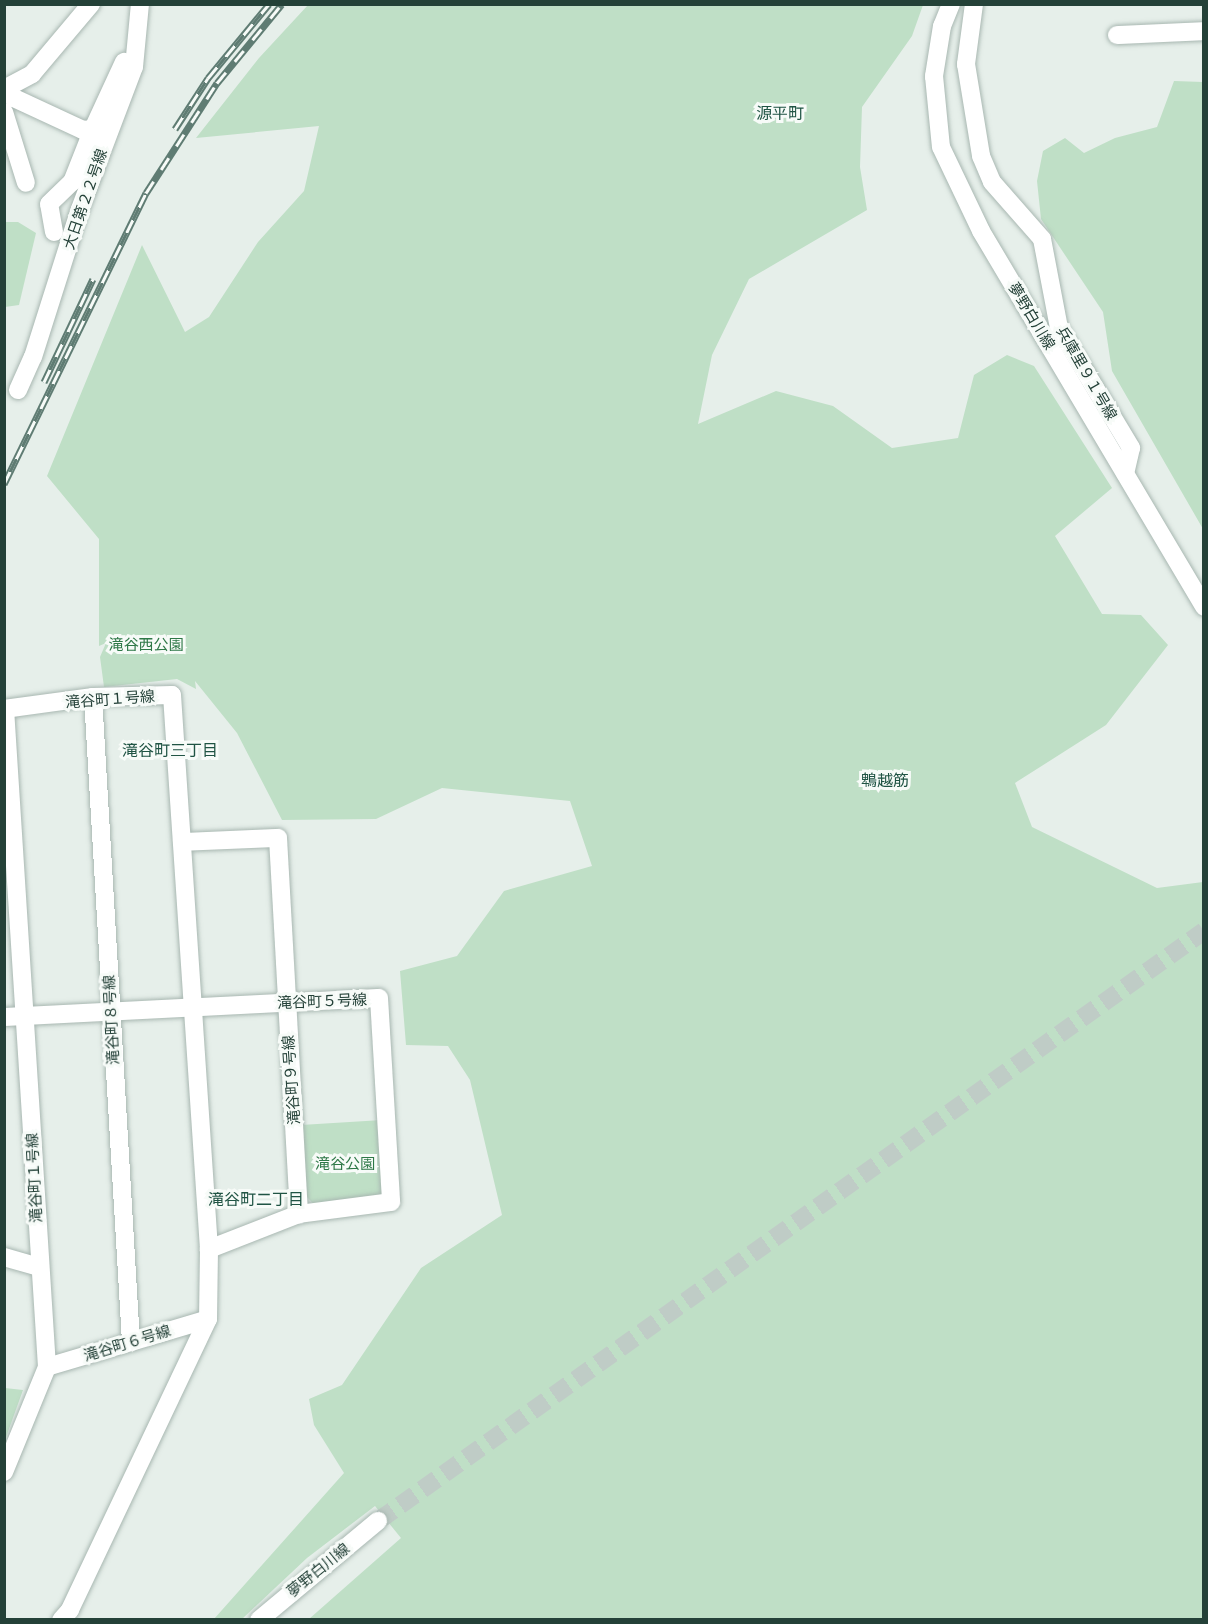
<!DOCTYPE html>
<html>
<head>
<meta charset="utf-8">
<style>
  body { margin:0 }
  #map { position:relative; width:1208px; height:1624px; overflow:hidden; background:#e6efea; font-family:"Public Sans","Noto Sans JP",sans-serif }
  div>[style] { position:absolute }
  .green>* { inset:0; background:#bfdfc6 }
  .minor-tunnel>* { height:18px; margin-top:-9px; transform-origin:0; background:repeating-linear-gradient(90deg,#bfccc6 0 18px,transparent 0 27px) }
  .roads { filter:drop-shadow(0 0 2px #a8b7b1) drop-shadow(0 0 2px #a8b7b1) }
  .minor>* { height:18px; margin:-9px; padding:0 9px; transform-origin:9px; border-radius:9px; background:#fff }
  .rail>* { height:7px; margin-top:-3.5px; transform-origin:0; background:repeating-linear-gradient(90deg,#f7fbf8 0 14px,#5f7c73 0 28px); box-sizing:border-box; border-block:2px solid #5f7c73 }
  span { translate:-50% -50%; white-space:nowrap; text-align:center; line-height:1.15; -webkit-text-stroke:6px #f7fbf8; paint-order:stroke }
  .street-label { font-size:15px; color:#244138 }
  .park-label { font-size:15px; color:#2e7847 }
  .neighbourhood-label { font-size:16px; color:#205444 }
  .frame { position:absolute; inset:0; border:6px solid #244138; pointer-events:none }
</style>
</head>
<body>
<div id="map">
  <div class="green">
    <i style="clip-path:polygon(308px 5px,923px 5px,912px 36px,862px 107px,860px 167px,867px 210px,749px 279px,712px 355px,698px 424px,776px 391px,833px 406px,892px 448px,958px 438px,974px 375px,1007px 355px,1034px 366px,1112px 488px,1055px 536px,1102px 614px,1141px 615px,1168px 645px,1106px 725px,1015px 783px,1032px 827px,1157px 888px,1203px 882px,1203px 1619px,309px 1619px,401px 1538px,375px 1506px,307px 1558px,242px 1619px,214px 1619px,344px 1473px,314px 1425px,309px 1399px,342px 1385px,421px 1268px,502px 1215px,470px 1080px,448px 1046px,406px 1045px,400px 971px,457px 956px,504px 891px,592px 866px,570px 801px,442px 788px,376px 819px,282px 820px,237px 733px,195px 681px,196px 689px,177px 679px,104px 687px,100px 657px,106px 643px,99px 646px,99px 539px,47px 476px,142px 245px,185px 332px,209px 317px,258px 242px,304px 191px,319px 126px,196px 138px,259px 58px)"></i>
    <i style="clip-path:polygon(1174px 81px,1203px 82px,1203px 529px,1112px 371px,1103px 312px,1041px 219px,1037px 181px,1043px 151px,1065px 138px,1084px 153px,1115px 138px,1157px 127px)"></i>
    <i style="clip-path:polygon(4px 222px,18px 222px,36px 233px,19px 305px,5px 307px)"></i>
    <i style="clip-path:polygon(382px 1120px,387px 1189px,380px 1200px,318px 1209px,307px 1197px,301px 1125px)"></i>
    <i style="clip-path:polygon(5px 1388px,23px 1390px,5px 1440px,4px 1388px)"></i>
  </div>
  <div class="minor-tunnel">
    <i style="left:378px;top:1521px;width:1015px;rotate:-35.54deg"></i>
  </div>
  <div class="roads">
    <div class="minor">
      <i style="left:951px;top:4px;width:24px;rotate:112deg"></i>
      <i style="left:942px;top:26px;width:51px;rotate:99.1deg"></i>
      <i style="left:934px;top:76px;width:71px;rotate:84.4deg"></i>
      <i style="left:941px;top:147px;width:93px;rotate:64.5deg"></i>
      <i style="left:981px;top:231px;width:437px;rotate:59.3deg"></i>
      <i style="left:974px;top:4px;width:61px;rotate:97.6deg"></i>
      <i style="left:966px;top:64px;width:93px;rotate:80.7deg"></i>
      <i style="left:981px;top:156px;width:28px;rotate:67deg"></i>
      <i style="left:992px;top:182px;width:76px;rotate:48.7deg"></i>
      <i style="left:1042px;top:239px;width:91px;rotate:79.2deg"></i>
      <i style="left:1059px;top:328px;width:140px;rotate:59deg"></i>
      <i style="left:1131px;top:448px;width:26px;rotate:103deg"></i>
      <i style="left:1117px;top:35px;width:87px;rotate:-2.6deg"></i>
      <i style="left:4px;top:89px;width:32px;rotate:-28deg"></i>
      <i style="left:32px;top:74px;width:92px;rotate:-49.9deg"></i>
      <i style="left:4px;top:90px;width:13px;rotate:39deg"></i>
      <i style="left:14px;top:98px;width:76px;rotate:24.9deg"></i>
      <i style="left:83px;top:130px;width:10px;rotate:-6deg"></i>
      <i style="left:93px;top:129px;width:74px;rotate:-65.2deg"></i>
      <i style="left:4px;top:112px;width:74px;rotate:72.8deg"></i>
      <i style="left:54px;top:232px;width:28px;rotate:-100deg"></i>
      <i style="left:49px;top:204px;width:32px;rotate:-44deg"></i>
      <i style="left:72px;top:182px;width:57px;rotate:-68.4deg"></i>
      <i style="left:18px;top:390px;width:36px;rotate:-66deg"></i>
      <i style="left:33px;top:357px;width:155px;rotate:-72.4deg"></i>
      <i style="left:80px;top:209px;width:152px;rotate:-69.2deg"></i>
      <i style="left:134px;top:67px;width:63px;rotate:-84.6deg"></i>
      <i style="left:93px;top:697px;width:646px;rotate:86.63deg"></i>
      <i style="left:4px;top:709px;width:90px;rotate:-7.7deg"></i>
      <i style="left:93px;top:697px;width:79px;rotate:-1.5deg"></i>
      <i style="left:172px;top:695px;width:555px;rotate:86.18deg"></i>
      <i style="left:209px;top:1249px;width:70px;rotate:90.8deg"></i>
      <i style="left:208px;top:1319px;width:322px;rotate:115.4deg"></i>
      <i style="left:70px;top:1610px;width:13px;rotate:132deg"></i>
      <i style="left:182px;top:842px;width:96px;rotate:-2.4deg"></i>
      <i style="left:278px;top:838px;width:377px;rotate:86.8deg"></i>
      <i style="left:299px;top:1214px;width:97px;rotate:158.7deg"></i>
      <i style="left:4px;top:1017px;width:375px;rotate:-2.9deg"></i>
      <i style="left:379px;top:998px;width:204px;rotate:86.6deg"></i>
      <i style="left:391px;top:1202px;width:93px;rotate:172.6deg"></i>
      <i style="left:4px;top:1257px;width:35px;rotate:16deg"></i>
      <i style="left:47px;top:1367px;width:168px;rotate:-16.6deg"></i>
      <i style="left:4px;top:1472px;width:113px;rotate:-67.7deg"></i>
      <i style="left:47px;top:1367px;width:659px;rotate:-93.65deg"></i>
      <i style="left:259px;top:1620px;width:155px;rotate:-39.8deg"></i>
    </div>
  </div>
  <div class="rail">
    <i style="left:175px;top:129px;width:61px;rotate:-57.1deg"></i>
    <i style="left:208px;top:78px;width:96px;rotate:-50.5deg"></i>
    <i style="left:44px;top:382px;width:114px;rotate:-64.6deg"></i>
    <i style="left:4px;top:484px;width:324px;rotate:-64deg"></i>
    <i style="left:146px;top:193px;width:131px;rotate:-57.2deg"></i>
    <i style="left:217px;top:83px;width:102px;rotate:-50.6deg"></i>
  </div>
  <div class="street-label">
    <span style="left:85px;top:199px;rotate:-71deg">大日第２２号線</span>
    <span style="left:1032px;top:316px;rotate:59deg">夢野白川線</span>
    <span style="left:1087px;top:373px;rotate:60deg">兵庫里９１号線</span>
    <span style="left:110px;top:699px;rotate:-4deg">滝谷町１号線</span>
    <span style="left:322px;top:1001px;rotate:-2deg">滝谷町５号線</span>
    <span style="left:111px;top:1020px;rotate:-93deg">滝谷町８号線</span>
    <span style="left:291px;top:1080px;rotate:-94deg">滝谷町９号線</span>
    <span style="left:34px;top:1178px;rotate:-93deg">滝谷町１号線</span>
    <span style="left:127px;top:1343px;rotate:-17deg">滝谷町６号線</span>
    <span style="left:318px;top:1570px;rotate:-39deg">夢野白川線</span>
  </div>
  <div class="park-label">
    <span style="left:146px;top:645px">滝谷西公園</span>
    <span style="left:345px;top:1164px">滝谷公園</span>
  </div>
  <div class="neighbourhood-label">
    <span style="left:780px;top:114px">源平町</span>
    <span style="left:170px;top:751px">滝谷町三丁目</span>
    <span style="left:885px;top:781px">鵯越筋</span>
    <span style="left:256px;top:1200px">滝谷町二丁目</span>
  </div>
  <div class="frame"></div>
</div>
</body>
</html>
